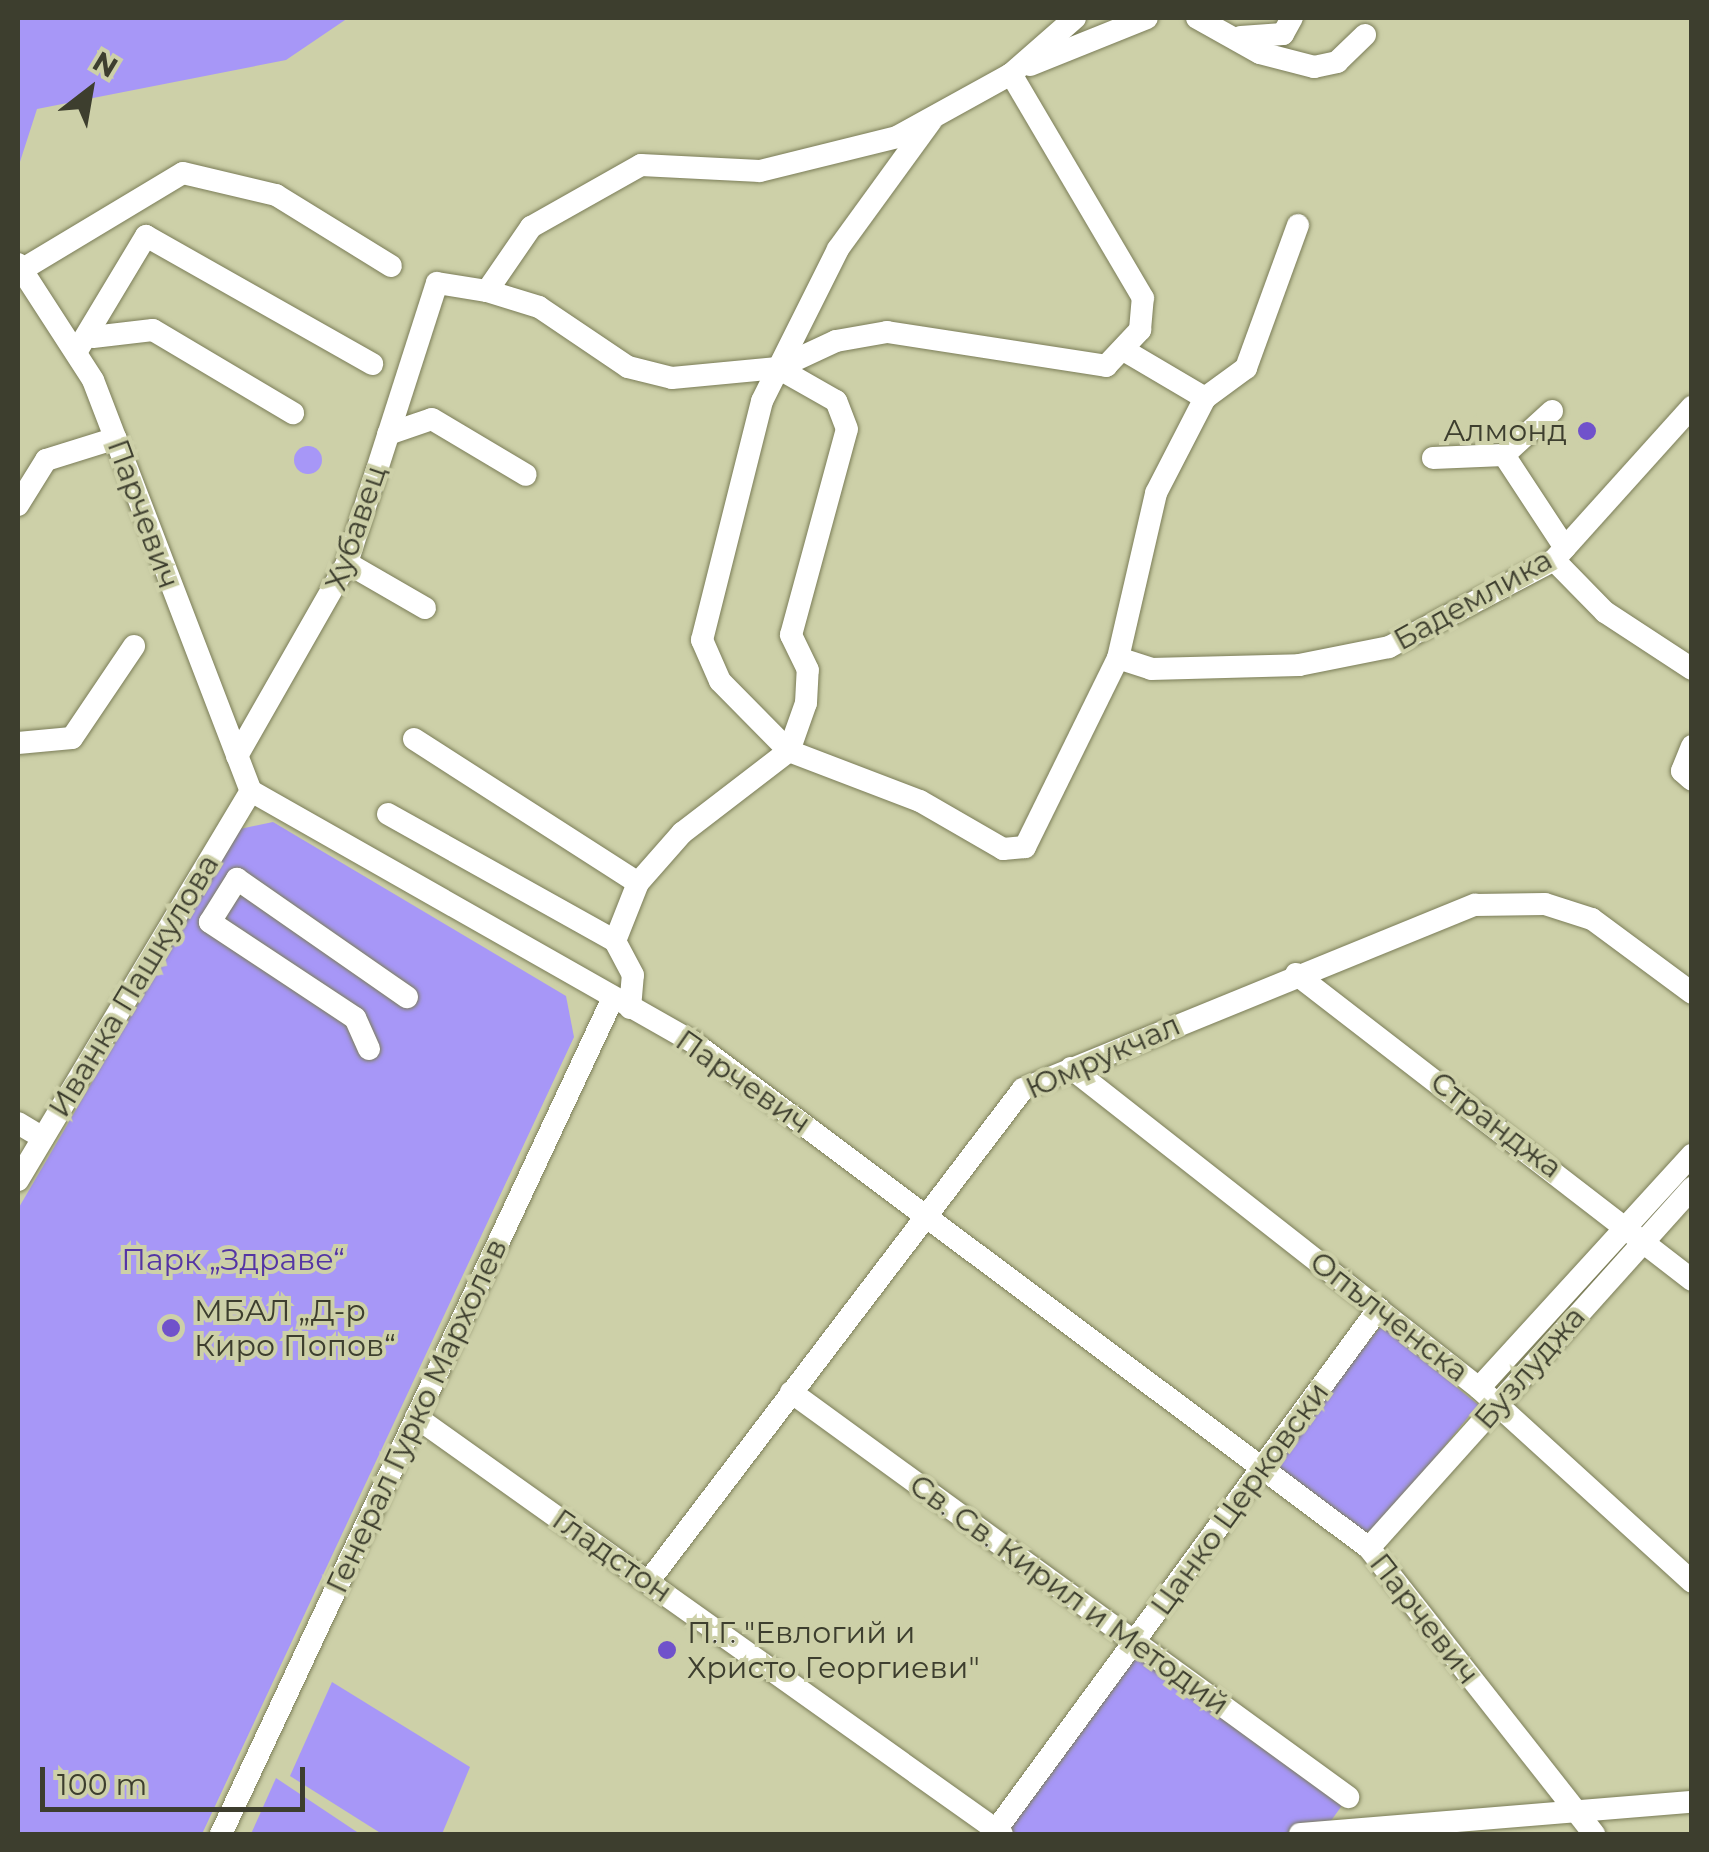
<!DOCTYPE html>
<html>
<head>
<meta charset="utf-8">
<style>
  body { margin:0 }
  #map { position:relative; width:1709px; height:1852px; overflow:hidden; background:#cdd0a8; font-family:Montserrat,sans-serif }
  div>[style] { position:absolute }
  .green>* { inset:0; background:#a797f7; transform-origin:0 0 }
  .round { border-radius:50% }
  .roads { filter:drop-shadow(0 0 2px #7b7d58) drop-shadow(0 0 2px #7b7d58) }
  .minor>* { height:22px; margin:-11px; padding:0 11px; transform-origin:11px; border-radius:11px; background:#fff }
  .dots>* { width:28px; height:28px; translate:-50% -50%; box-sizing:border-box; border:5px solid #cdd0a8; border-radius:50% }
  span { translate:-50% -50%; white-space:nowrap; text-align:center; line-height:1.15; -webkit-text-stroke:8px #cdd0a8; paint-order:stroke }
  .poi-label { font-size:30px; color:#3d3e2e }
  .right { translate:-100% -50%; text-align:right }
  .left { translate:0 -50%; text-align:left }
  .street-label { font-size:30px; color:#3d3e2e }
  .park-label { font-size:30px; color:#5434a5 }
  .frame { position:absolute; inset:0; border:20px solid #3d3e2e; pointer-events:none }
  .north { position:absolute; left:40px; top:40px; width:100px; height:100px; -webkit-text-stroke:8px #cdd0a8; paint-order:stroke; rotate:31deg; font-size:28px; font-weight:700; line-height:40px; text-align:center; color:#3d3e2e }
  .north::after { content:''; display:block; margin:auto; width:35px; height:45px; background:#3d3e2e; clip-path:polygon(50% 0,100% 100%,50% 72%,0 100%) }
  .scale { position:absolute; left:40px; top:1767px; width:265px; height:45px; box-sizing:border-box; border:5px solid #3d3e2e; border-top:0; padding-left:12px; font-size:30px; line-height:35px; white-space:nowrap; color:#3d3e2e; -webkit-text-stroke:8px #cdd0a8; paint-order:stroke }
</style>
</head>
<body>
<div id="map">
  <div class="green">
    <i style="clip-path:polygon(18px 18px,348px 18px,286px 60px,37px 109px,18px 168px)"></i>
    <i class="round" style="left:294px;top:446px;width:28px;height:28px"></i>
    <i style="clip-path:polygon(273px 822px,566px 996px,574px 1037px,202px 1834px,18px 1834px,18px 1209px,240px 829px)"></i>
    <i style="left:1381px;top:1326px;width:125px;height:174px;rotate:39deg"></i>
    <i style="clip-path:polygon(1134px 1643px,1348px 1797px,1323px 1832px,1002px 1834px)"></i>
    <i style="clip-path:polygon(332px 1682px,470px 1767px,442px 1834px,382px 1834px,290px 1776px)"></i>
    <i style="clip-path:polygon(276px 1778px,360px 1834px,251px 1834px)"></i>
  </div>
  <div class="roads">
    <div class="minor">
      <i style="left:1197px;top:18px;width:72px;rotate:29.1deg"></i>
      <i style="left:1260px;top:53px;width:56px;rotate:14.5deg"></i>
      <i style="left:1314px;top:67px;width:24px;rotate:-12deg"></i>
      <i style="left:1337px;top:62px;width:39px;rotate:-44deg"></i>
      <i style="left:1241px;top:37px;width:42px;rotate:-4.1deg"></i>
      <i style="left:1283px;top:34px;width:18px;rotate:-61deg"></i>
      <i style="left:1030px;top:65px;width:126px;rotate:-21.9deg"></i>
      <i style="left:18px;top:264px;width:138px;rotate:57.1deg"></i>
      <i style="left:93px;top:380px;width:440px;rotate:69deg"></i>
      <i style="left:251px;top:791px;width:508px;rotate:29.59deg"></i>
      <i style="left:693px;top:1042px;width:844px;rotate:36.82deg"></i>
      <i style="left:1369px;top:1548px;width:364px;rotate:51.8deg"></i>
      <i style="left:18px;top:272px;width:192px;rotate:-31deg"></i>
      <i style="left:183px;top:173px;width:96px;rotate:13.3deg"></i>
      <i style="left:276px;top:195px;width:135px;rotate:31.7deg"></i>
      <i style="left:487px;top:291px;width:54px;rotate:17.1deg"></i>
      <i style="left:539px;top:307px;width:107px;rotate:34deg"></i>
      <i style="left:628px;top:367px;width:45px;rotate:14deg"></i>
      <i style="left:672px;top:378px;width:106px;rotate:-5.4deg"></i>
      <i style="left:778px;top:368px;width:64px;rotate:-25deg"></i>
      <i style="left:836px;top:341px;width:52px;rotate:-10deg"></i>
      <i style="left:887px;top:332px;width:222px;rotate:8.8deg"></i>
      <i style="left:1106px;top:366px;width:50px;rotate:-46.6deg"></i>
      <i style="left:1140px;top:330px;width:32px;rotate:-85deg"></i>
      <i style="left:1143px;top:298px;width:260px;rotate:-120.5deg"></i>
      <i style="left:93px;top:337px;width:60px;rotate:-6.7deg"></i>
      <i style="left:153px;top:330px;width:163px;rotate:30.7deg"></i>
      <i style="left:78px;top:349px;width:132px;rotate:-59deg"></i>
      <i style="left:146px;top:236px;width:260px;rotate:29.5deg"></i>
      <i style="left:1127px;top:352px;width:91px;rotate:30.5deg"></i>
      <i style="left:1552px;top:411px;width:65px;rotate:137.5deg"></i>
      <i style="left:1504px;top:455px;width:111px;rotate:56.7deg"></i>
      <i style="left:388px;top:434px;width:46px;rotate:-18.8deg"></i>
      <i style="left:432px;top:419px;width:109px;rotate:30.8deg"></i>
      <i style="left:1433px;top:458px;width:71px;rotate:-2.4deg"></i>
      <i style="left:18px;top:505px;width:53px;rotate:-58.1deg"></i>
      <i style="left:46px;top:460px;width:73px;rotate:-17.4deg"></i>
      <i style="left:1554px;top:560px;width:73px;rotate:45.6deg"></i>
      <i style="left:1605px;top:612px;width:104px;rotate:33.2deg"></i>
      <i style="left:347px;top:563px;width:90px;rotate:30deg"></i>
      <i style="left:1118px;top:658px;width:35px;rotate:18deg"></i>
      <i style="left:1151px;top:669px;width:148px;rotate:-1.5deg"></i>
      <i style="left:1299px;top:665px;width:92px;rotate:-11.3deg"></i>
      <i style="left:1389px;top:647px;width:187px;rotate:-27.8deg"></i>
      <i style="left:1554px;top:560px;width:206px;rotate:-48deg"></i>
      <i style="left:414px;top:739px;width:266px;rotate:32.7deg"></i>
      <i style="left:18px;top:743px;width:54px;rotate:-5.3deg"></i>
      <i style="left:72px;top:738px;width:111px;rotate:-56deg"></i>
      <i style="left:1692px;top:746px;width:27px;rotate:112deg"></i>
      <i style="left:1682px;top:771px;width:13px;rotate:42deg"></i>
      <i style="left:789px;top:751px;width:140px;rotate:20.9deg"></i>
      <i style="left:920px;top:801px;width:96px;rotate:30deg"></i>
      <i style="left:1003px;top:849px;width:22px;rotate:-5deg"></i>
      <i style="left:1025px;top:847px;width:211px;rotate:-63.8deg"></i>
      <i style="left:1118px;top:658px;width:169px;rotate:-77deg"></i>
      <i style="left:1156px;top:493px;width:107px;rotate:-62.7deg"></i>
      <i style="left:1205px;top:398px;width:51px;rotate:-36.2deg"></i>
      <i style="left:1246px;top:368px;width:152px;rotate:-70deg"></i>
      <i style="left:789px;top:751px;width:98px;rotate:-134.6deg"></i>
      <i style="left:720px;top:681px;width:45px;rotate:-113.7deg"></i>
      <i style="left:702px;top:640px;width:246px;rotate:-75.9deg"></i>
      <i style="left:762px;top:401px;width:170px;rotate:-63.4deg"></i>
      <i style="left:838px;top:249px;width:158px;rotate:-54deg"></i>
      <i style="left:237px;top:756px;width:222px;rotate:-60.3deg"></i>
      <i style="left:347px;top:563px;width:294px;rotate:-72.2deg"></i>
      <i style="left:437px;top:283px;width:51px;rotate:9.1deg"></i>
      <i style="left:487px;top:291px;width:78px;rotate:-55.5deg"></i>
      <i style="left:531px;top:227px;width:126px;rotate:-29.4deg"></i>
      <i style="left:641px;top:165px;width:119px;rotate:2.9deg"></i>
      <i style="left:760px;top:171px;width:141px;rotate:-13.9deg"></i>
      <i style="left:897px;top:137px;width:130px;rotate:-28.9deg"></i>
      <i style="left:1011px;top:74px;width:85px;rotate:-41.2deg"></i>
      <i style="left:388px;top:814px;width:260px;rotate:29.2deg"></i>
      <i style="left:1296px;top:974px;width:500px;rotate:37.69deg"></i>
      <i style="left:630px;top:1008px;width:33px;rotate:-85deg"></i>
      <i style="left:633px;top:975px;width:38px;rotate:-118deg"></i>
      <i style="left:615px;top:941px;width:62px;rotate:-68.4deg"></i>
      <i style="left:638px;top:883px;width:67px;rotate:-48.7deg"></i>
      <i style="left:682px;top:833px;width:135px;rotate:-37.5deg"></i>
      <i style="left:789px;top:751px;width:51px;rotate:-70.5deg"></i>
      <i style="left:806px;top:703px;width:33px;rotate:-87deg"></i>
      <i style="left:808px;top:670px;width:39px;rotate:-116deg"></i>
      <i style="left:791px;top:635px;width:213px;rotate:-74.8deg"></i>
      <i style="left:847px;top:429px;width:30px;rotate:-111deg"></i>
      <i style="left:836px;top:401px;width:67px;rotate:-150.4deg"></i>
      <i style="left:369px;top:1049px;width:34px;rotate:-114deg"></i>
      <i style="left:355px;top:1018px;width:174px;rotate:-146.5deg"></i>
      <i style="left:210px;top:922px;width:51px;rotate:-57.9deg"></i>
      <i style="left:237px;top:879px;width:207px;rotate:34.8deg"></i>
      <i style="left:1071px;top:1068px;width:519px;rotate:38.11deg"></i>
      <i style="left:1479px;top:1388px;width:288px;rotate:42.3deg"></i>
      <i style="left:18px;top:1123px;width:29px;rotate:31deg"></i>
      <i style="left:18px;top:1180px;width:453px;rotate:-59.1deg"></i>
      <i style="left:1479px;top:1388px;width:316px;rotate:-47.6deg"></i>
      <i style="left:791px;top:1392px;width:689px;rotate:36.02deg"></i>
      <i style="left:416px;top:1417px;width:719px;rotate:35.44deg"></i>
      <i style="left:1369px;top:1548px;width:484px;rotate:-48.1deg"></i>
      <i style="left:648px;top:1582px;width:619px;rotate:-52.74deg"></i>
      <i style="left:1023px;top:1089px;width:488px;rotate:-22.2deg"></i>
      <i style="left:1475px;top:905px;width:70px;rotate:-0.8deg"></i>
      <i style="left:1545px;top:904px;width:49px;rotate:17.7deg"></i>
      <i style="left:1592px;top:919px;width:124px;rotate:36.5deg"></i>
      <i style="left:221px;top:1834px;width:923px;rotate:-64.88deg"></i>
      <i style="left:993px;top:1834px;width:652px;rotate:-53.73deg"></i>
      <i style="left:1300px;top:1834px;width:393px;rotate:-4.7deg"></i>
    </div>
  </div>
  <div class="dots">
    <i style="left:1587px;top:431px;background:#7052cb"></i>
    <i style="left:171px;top:1328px;background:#7052cb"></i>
    <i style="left:667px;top:1650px;background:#7052cb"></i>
  </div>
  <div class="poi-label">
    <span class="right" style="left:1567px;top:431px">Алмонд</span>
    <span class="left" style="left:194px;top:1328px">МБАЛ „Д-р<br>Киро Попов“</span>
    <span class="left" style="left:687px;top:1650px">П.Г. "Евлогий и<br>Христо Георгиеви"</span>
  </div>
  <div class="street-label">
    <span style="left:143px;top:514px;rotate:70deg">Парчевич</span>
    <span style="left:356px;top:528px;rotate:-71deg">Хубавец</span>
    <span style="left:1473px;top:600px;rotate:-29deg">Бадемлика</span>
    <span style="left:134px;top:986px;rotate:-59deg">Иванка Пашкулова</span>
    <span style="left:1103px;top:1057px;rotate:-24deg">Юмрукчал</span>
    <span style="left:743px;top:1082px;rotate:35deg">Парчевич</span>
    <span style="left:1496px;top:1125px;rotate:37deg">Странджа</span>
    <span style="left:1389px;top:1317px;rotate:38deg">Опълченска</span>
    <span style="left:1530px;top:1368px;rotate:-49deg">Бузлуджа</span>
    <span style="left:417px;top:1416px;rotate:-65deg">Генерал Гурко Мархолев</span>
    <span style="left:1240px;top:1499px;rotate:-54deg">Цанко Церковски</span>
    <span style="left:612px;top:1556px;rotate:35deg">Гладстон</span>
    <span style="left:1069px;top:1595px;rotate:36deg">Св. Св. Кирил и Методий</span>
    <span style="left:1424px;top:1619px;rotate:52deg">Парчевич</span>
  </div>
  <div class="park-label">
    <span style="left:233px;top:1260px">Парк „Здраве“</span>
  </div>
  <div class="frame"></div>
  <div class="north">N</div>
  <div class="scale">100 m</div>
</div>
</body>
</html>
